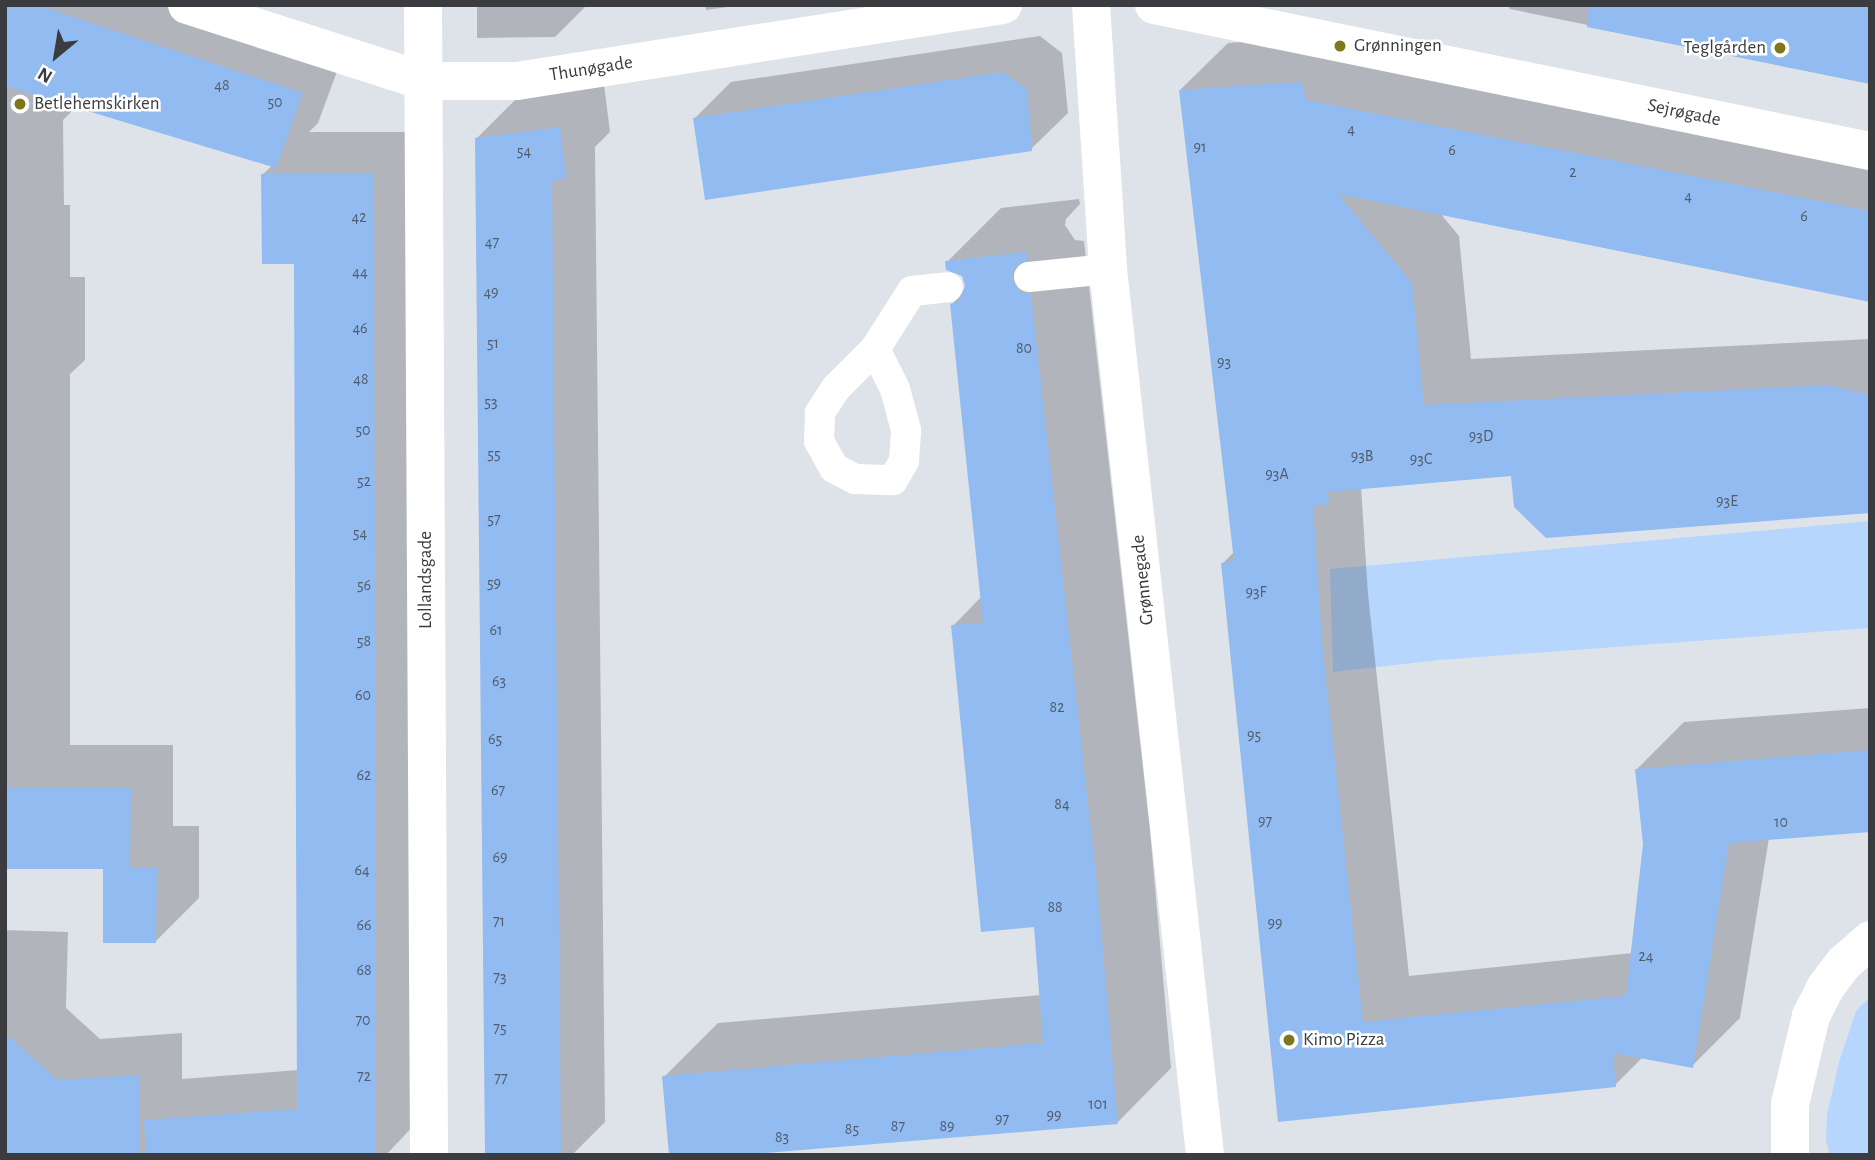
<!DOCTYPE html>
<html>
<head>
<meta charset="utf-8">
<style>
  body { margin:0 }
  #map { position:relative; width:1875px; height:1160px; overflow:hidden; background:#dee3ea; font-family:"Alegreya Sans",sans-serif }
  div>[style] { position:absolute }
  .green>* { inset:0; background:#b7d6fe }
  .shadow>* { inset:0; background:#0003 }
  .building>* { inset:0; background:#91bbf1 }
  .lane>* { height:30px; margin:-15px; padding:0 15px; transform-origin:15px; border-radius:15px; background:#fff }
  .street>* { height:38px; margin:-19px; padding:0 19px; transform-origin:19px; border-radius:19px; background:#fff }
  .dots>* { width:19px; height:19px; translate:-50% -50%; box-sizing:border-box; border:4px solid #fff; border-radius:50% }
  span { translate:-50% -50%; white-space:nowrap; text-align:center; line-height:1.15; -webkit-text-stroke:5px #fff; paint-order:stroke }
  .number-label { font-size:16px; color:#505c6c }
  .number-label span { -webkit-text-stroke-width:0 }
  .poi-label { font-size:19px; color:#3a3c3f }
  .left { translate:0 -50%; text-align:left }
  .right { translate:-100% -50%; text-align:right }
  .street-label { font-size:19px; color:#3a3c3f }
  .frame { position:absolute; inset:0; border:7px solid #3a3c3f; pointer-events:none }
  .north { position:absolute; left:21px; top:21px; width:70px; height:70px; -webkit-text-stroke:5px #fff; paint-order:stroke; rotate:210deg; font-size:19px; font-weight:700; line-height:28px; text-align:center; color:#3a3c3f }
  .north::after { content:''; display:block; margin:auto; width:24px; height:32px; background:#3a3c3f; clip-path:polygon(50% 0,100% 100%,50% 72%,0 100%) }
</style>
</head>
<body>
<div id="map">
  <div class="green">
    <i style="clip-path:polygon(1870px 521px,1870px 628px,1439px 660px,1333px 672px,1330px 569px)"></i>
    <i style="clip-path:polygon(1870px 997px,1870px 1155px,1830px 1155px,1826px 1140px,1827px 1115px,1839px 1062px,1856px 1011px)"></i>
  </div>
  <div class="shadow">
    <i style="clip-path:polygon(5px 5px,207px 5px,345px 50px,318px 123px,309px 132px,415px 132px,418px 1121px,386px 1155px,5px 1155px,5px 930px,68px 932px,66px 1008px,100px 1039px,182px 1033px,182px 1079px,298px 1070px,295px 262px,263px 174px,273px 165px,77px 106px,63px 120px,64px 205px,70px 205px,70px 277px,85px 277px,85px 360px,70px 374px,70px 745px,173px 745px,173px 826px,199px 826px,199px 898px,156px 941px,105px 867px,5px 867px)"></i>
    <i style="clip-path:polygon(477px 5px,587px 5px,555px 37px,477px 38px)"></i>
    <i style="clip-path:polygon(705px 5px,742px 5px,706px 10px)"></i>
    <i style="clip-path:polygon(1507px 5px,1870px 5px,1870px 83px,1510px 9px)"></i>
    <i style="clip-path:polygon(1349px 35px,1870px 155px,1870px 300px,1440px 213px,1459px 236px,1471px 359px,1870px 339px,1870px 511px,1513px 474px,1361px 487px,1368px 594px,1409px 976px,1632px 953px,1645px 844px,1637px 769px,1684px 722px,1870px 708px,1870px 830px,1769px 838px,1740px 1018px,1692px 1066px,1643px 1057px,1615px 1085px,1280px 1120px,1223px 563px,1234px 552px,1180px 90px,1228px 43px)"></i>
    <i style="clip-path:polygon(1040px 36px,1062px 53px,1068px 113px,1031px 149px,695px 118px,731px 82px)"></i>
    <i style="clip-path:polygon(604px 84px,610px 132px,595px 147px,605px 1122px,572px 1155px,487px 1155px,476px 139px,521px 94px)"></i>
    <i style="clip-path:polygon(1079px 199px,1080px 204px,1066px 219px,1065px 225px,1075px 240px,1084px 241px,1150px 830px,1171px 1068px,1118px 1122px,664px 1077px,718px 1023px,1041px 995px,1035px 925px,953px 626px,982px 596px,952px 305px,967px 286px,963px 275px,947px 262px,1001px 208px)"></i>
  </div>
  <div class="building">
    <i style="clip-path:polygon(5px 5px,37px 5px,303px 93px,276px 168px,5px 86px)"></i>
    <i style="clip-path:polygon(1589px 5px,1870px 5px,1870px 84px,1587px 27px)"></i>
    <i style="clip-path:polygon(1003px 72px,1027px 89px,1032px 151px,705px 200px,693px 118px)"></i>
    <i style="clip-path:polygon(1302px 82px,1306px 100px,1870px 211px,1870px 302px,1338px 194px,1412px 283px,1424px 405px,1829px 385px,1870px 395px,1870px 513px,1546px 538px,1514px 507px,1511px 476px,1328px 492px,1329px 504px,1313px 506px,1322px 642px,1363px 1022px,1626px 996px,1643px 844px,1635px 769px,1870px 750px,1870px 832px,1729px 843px,1693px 1068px,1613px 1053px,1616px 1087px,1278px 1122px,1221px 563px,1234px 561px,1179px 90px)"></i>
    <i style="clip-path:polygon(560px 127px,566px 178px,552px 181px,561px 1155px,485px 1155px,475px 138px)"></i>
    <i style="clip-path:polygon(261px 174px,374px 174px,376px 1155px,146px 1155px,144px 1120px,297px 1109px,294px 264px,262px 264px)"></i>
    <i style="clip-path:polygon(1026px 252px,1027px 260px,1013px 269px,1012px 279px,1021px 293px,1031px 294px,1097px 884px,1118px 1124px,741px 1155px,669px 1155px,662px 1076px,1043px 1043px,1034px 927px,981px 932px,951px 625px,983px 623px,950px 304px,959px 301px,965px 286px,962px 276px,946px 270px,945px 261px)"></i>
    <i style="clip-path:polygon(5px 787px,131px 787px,130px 868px,157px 868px,156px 943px,103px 943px,103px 869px,5px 869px)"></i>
    <i style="clip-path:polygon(5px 1033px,57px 1080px,140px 1075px,140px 1155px,5px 1155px)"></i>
  </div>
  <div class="lane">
    <i style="left:1029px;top:277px;width:79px;rotate:-5.8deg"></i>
    <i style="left:875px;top:349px;width:55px;rotate:135deg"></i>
    <i style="left:836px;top:388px;width:30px;rotate:123deg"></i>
    <i style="left:820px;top:413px;width:28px;rotate:92deg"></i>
    <i style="left:819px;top:441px;width:31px;rotate:61deg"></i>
    <i style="left:834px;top:468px;width:24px;rotate:28deg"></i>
    <i style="left:855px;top:479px;width:38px;rotate:2deg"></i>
    <i style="left:893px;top:480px;width:22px;rotate:-60deg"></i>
    <i style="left:904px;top:461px;width:31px;rotate:-86deg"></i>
    <i style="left:906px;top:430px;width:42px;rotate:-105deg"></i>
    <i style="left:895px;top:389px;width:45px;rotate:-116.6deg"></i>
    <i style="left:875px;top:349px;width:69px;rotate:-57.5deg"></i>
    <i style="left:912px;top:291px;width:36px;rotate:-6deg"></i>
  </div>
  <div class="street">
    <i style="left:187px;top:5px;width:249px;rotate:17.8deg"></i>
    <i style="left:424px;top:81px;width:93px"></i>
    <i style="left:517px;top:81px;width:492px;rotate:-8.9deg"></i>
    <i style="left:423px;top:5px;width:1150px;rotate:89.7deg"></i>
    <i style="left:1091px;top:5px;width:265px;rotate:86.3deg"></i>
    <i style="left:1108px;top:269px;width:891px;rotate:83.75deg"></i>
    <i style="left:1154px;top:5px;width:731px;rotate:11.53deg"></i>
    <i style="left:1790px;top:1155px;width:51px;rotate:-90deg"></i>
    <i style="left:1790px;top:1104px;width:90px;rotate:-76.6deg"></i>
    <i style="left:1811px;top:1016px;width:31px;rotate:-63deg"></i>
    <i style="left:1825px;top:988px;width:31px;rotate:-53deg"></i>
    <i style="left:1844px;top:963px;width:35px;rotate:-41deg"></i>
  </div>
  <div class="dots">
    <i style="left:1340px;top:46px;background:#7e771c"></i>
    <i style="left:1780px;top:48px;background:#7e771c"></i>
    <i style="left:20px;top:104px;background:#7e771c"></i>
    <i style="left:1289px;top:1040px;background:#7e771c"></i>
  </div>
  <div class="number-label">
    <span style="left:222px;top:85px">48</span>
    <span style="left:275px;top:102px">50</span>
    <span style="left:1351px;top:129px">4</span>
    <span style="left:1200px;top:147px">91</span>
    <span style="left:1452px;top:150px">6</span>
    <span style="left:524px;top:151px">54</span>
    <span style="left:1573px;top:172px">2</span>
    <span style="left:1688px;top:196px">4</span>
    <span style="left:1804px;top:216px">6</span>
    <span style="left:359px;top:217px">42</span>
    <span style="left:492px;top:242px">47</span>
    <span style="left:360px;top:272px">44</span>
    <span style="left:491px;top:292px">49</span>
    <span style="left:360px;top:328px">46</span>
    <span style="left:493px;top:343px">51</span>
    <span style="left:1024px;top:348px">80</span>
    <span style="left:1224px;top:362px">93</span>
    <span style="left:361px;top:379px">48</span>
    <span style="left:491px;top:402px">53</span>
    <span style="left:363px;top:430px">50</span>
    <span style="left:1481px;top:436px">93D</span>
    <span style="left:494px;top:454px">55</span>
    <span style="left:1362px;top:456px">93B</span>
    <span style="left:1421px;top:459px">93C</span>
    <span style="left:1277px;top:474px">93A</span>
    <span style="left:364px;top:481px">52</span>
    <span style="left:1727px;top:501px">93E</span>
    <span style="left:494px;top:519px">57</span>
    <span style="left:360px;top:533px">54</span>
    <span style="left:494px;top:583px">59</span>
    <span style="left:364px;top:585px">56</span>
    <span style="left:1256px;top:592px">93F</span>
    <span style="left:496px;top:630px">61</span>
    <span style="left:364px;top:641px">58</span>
    <span style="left:499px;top:681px">63</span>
    <span style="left:363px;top:695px">60</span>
    <span style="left:1057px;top:707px">82</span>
    <span style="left:1254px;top:735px">95</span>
    <span style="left:495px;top:739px">65</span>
    <span style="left:364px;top:775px">62</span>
    <span style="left:498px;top:790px">67</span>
    <span style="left:1062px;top:804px">84</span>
    <span style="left:1265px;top:821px">97</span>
    <span style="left:1781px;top:822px">10</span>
    <span style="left:500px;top:857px">69</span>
    <span style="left:362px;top:870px">64</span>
    <span style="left:1055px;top:907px">88</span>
    <span style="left:499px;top:921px">71</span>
    <span style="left:1275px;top:923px">99</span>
    <span style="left:364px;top:925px">66</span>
    <span style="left:1646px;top:956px">24</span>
    <span style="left:364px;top:970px">68</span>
    <span style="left:500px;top:977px">73</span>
    <span style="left:363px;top:1020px">70</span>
    <span style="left:500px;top:1028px">75</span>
    <span style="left:364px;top:1076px">72</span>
    <span style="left:501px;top:1078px">77</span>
    <span style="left:1098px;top:1104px">101</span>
    <span style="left:1054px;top:1115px">99</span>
    <span style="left:1002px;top:1119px">97</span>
    <span style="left:898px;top:1126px">87</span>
    <span style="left:947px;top:1126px">89</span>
    <span style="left:852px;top:1129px">85</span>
    <span style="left:782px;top:1137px">83</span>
  </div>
  <div class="poi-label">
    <span class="left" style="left:1354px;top:46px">Grønningen</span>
    <span class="right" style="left:1766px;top:48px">Teglgården</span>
    <span class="left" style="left:34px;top:104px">Betlehemskirken</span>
    <span class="left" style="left:1303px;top:1040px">Kimo Pizza</span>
  </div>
  <div class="street-label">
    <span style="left:591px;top:69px;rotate:-9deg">Thunøgade</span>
    <span style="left:1684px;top:113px;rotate:12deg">Sejrøgade</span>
    <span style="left:426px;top:580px;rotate:-90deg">Lollandsgade</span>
    <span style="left:1143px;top:580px;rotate:-96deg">Grønnegade</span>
  </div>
  <div class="frame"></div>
  <div class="north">N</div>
</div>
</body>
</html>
